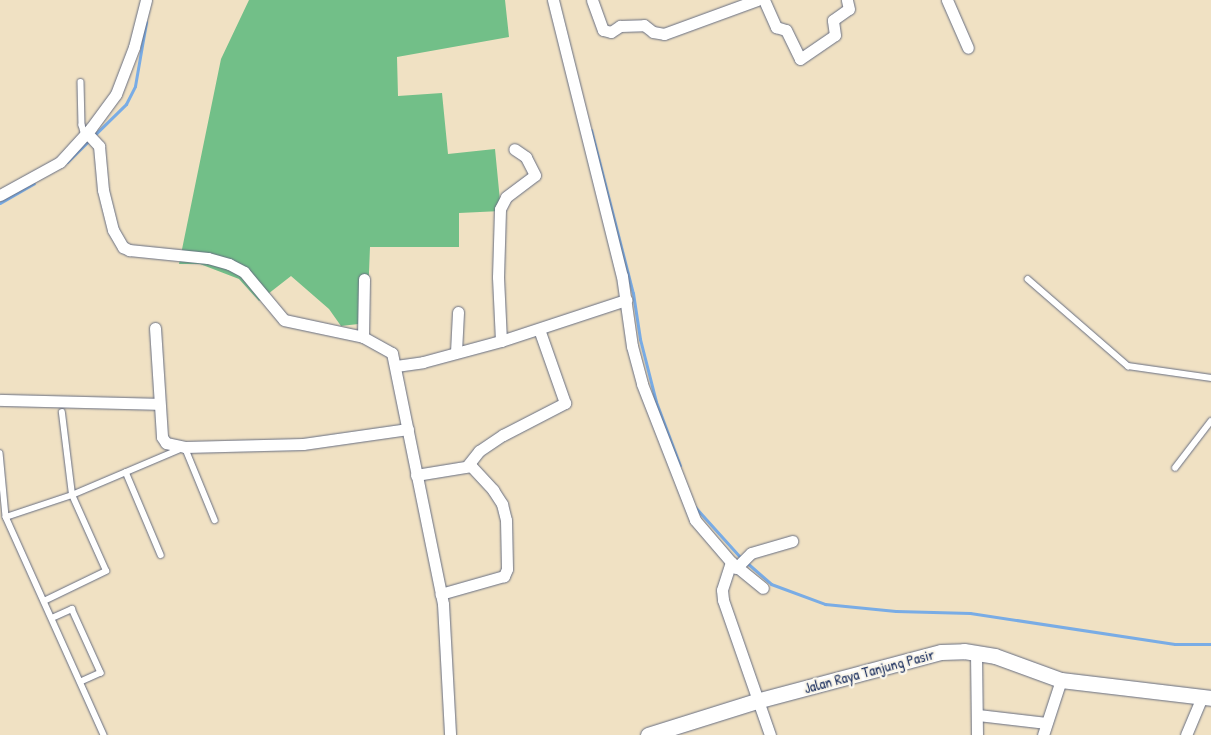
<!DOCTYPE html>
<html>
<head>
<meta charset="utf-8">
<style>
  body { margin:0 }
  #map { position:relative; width:1211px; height:735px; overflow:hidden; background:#f0e1c3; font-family:"Patrick Hand",sans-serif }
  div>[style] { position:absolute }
  .forest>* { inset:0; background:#72bf88 }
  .stream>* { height:3px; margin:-1.5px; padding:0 1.5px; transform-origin:1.5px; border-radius:1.5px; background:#79ace5 }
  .roads { filter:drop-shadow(0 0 1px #666d81) drop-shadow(0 0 1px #666d81) }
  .service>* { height:5.5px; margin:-2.75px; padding:0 2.75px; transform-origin:2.75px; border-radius:2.75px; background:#fff }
  .minor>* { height:11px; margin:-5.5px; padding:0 5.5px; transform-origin:5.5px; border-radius:5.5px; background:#fff }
  .tertiary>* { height:15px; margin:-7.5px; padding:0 7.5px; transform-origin:7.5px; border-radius:7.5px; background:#fff }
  span { translate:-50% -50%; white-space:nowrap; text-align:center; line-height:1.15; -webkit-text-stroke:4.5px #fbf7ec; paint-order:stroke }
  .street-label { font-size:15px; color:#1b2f5e }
</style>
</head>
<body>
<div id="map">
  <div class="forest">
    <i style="clip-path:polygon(249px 0,505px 0,509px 37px,397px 57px,398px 96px,442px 93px,448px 154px,495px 149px,501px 211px,459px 213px,459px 247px,370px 247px,367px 323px,341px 326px,329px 309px,291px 276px,259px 301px,239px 279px,200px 264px,179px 264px,221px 59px)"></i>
  </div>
  <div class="stream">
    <i style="left:591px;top:130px;width:168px;rotate:75.6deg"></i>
    <i style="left:633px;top:293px;width:47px;rotate:81.3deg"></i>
    <i style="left:640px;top:339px;width:65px;rotate:75.7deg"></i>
    <i style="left:656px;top:402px;width:68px;rotate:69.4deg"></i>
    <i style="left:67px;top:162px;width:83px;rotate:-44.5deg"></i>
    <i style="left:126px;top:104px;width:20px;rotate:-63deg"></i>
    <i style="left:135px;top:86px;width:65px;rotate:-80.2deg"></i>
    <i style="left:0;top:203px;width:39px;rotate:-30deg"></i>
    <i style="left:695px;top:507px;width:69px;rotate:48deg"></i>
    <i style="left:746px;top:562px;width:33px;rotate:41deg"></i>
    <i style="left:771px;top:584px;width:58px;rotate:20.3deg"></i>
    <i style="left:825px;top:604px;width:71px;rotate:5.6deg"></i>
    <i style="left:896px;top:611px;width:74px;rotate:1.5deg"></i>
    <i style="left:970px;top:613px;width:207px;rotate:8.6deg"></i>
    <i style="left:1175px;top:644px;width:36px"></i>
  </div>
  <div class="roads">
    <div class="service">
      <i style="left:81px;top:82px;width:43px;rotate:88.7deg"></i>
      <i style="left:82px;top:125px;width:11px;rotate:75deg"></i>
      <i style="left:1028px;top:279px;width:133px;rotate:41deg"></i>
      <i style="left:1128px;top:366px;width:84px;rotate:8.2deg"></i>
      <i style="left:0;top:453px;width:64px;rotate:84.6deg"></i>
      <i style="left:6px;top:517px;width:239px;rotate:65.8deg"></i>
      <i style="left:1175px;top:468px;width:59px;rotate:-52.5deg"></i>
      <i style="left:126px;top:472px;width:90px;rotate:67.1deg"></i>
      <i style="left:6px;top:517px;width:70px;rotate:-18.4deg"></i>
      <i style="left:72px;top:495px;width:123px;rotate:-23deg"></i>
      <i style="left:185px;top:447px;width:79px;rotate:67.7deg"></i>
      <i style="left:44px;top:601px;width:69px;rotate:-25.8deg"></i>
      <i style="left:106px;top:571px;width:83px;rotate:-114.1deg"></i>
      <i style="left:72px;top:495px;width:83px;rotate:-97deg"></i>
      <i style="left:52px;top:618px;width:22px;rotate:-24deg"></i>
      <i style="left:72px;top:609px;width:70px;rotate:65.6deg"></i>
      <i style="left:101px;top:673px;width:22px;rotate:156deg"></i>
    </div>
    <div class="minor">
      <i style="left:553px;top:0;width:284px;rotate:76deg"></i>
      <i style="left:622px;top:276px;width:71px;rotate:81.9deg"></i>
      <i style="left:632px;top:346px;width:39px;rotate:75deg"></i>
      <i style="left:642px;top:384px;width:146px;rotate:68.7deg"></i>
      <i style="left:695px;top:520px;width:55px;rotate:49.4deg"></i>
      <i style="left:731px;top:562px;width:41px;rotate:39.1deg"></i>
      <i style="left:592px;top:0;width:32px;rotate:70deg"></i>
      <i style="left:603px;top:30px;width:8px;rotate:14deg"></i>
      <i style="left:611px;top:32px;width:11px;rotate:-34deg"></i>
      <i style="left:620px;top:26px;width:24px;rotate:-2deg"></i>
      <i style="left:644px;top:25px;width:11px;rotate:38deg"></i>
      <i style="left:653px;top:32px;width:11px;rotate:10deg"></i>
      <i style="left:664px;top:34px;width:99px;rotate:-20.1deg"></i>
      <i style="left:764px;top:0;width:30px;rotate:66deg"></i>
      <i style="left:776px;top:27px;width:10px;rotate:17deg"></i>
      <i style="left:786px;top:30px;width:32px;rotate:64deg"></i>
      <i style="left:800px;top:59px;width:42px;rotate:-34.4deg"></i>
      <i style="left:835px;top:35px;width:15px;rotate:-98deg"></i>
      <i style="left:833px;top:20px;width:19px;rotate:-35deg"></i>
      <i style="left:849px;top:9px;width:9px;rotate:-103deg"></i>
      <i style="left:947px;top:0;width:52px;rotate:66.4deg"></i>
      <i style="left:87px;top:133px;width:18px;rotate:47deg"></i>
      <i style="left:99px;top:146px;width:44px;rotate:84.8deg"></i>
      <i style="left:103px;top:190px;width:41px;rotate:76deg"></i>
      <i style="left:113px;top:230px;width:20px;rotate:60deg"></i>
      <i style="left:123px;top:247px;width:7px;rotate:27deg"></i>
      <i style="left:129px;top:250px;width:79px;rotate:5.8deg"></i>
      <i style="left:208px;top:258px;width:22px;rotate:16deg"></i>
      <i style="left:229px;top:264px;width:17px;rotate:28deg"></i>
      <i style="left:244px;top:272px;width:62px;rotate:50.2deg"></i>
      <i style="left:284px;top:320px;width:81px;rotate:12.1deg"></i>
      <i style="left:363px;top:337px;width:33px;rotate:29deg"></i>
      <i style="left:392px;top:353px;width:256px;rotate:78.5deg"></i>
      <i style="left:443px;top:604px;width:131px;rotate:86.9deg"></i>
      <i style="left:0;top:195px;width:68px;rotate:-28.8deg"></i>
      <i style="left:60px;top:162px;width:46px;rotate:-47.6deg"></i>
      <i style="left:91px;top:128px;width:42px;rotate:-53.7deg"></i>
      <i style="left:116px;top:94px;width:50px;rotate:-69deg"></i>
      <i style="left:134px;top:47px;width:49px;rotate:-75.7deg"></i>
      <i style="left:155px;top:328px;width:109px;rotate:86.3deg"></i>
      <i style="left:162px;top:437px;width:7px;rotate:56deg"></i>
      <i style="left:166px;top:443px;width:19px;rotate:12deg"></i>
      <i style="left:185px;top:447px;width:118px;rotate:-1.5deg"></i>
      <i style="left:303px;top:444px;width:106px;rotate:-8.1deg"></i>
      <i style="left:363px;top:337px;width:58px;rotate:-89deg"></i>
      <i style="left:501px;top:341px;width:64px;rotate:-92.7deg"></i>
      <i style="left:498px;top:277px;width:68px;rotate:-88.3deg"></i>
      <i style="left:500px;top:209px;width:13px;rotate:-63deg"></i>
      <i style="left:506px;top:197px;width:36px;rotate:-37deg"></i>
      <i style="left:535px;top:175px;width:20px;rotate:-117deg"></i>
      <i style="left:526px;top:157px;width:14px;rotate:-146deg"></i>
      <i style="left:456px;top:352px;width:40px;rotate:-87.1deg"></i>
      <i style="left:396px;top:366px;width:27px;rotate:-8deg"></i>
      <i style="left:423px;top:362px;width:81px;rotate:-15.1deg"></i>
      <i style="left:501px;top:341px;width:132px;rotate:-18.2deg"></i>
      <i style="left:0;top:400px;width:159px;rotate:1.4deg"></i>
      <i style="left:468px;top:465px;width:18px;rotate:-52deg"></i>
      <i style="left:479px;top:451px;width:29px;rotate:-34deg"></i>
      <i style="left:503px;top:435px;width:70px;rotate:-27.3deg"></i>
      <i style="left:565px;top:403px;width:78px;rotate:-109.4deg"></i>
      <i style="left:416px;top:475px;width:56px;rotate:-9.3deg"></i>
      <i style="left:471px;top:466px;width:33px;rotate:47deg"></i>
      <i style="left:493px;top:490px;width:17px;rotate:57deg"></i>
      <i style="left:502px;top:504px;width:16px;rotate:76deg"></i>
      <i style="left:506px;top:520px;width:49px;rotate:88.8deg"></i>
      <i style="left:507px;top:569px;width:8px;rotate:113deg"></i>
      <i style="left:504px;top:576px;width:66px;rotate:164.1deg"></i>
      <i style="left:731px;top:562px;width:29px;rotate:108deg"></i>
      <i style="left:722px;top:590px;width:10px;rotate:84deg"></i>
      <i style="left:723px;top:600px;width:143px;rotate:70.8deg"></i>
      <i style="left:736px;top:568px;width:21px;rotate:-45deg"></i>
      <i style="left:751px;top:553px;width:43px;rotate:-16.3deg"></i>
      <i style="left:976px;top:653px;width:82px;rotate:89.3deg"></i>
      <i style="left:978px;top:715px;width:69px;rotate:6.6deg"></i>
      <i style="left:1043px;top:735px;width:58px;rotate:-71.9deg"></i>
      <i style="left:1186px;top:735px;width:41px;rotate:-67.2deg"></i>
    </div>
    <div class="tertiary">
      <i style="left:648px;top:735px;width:117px;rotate:-17.4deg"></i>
      <i style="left:760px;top:700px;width:187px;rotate:-14.9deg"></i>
      <i style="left:941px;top:652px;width:23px;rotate:-2deg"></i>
      <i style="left:964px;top:651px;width:31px;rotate:9deg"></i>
      <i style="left:995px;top:656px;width:70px;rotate:20deg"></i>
      <i style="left:1061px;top:680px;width:151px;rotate:6.8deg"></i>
    </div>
  </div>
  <div class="street-label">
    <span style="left:869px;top:671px;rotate:-15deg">Jalan Raya Tanjung Pasir</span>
  </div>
</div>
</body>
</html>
